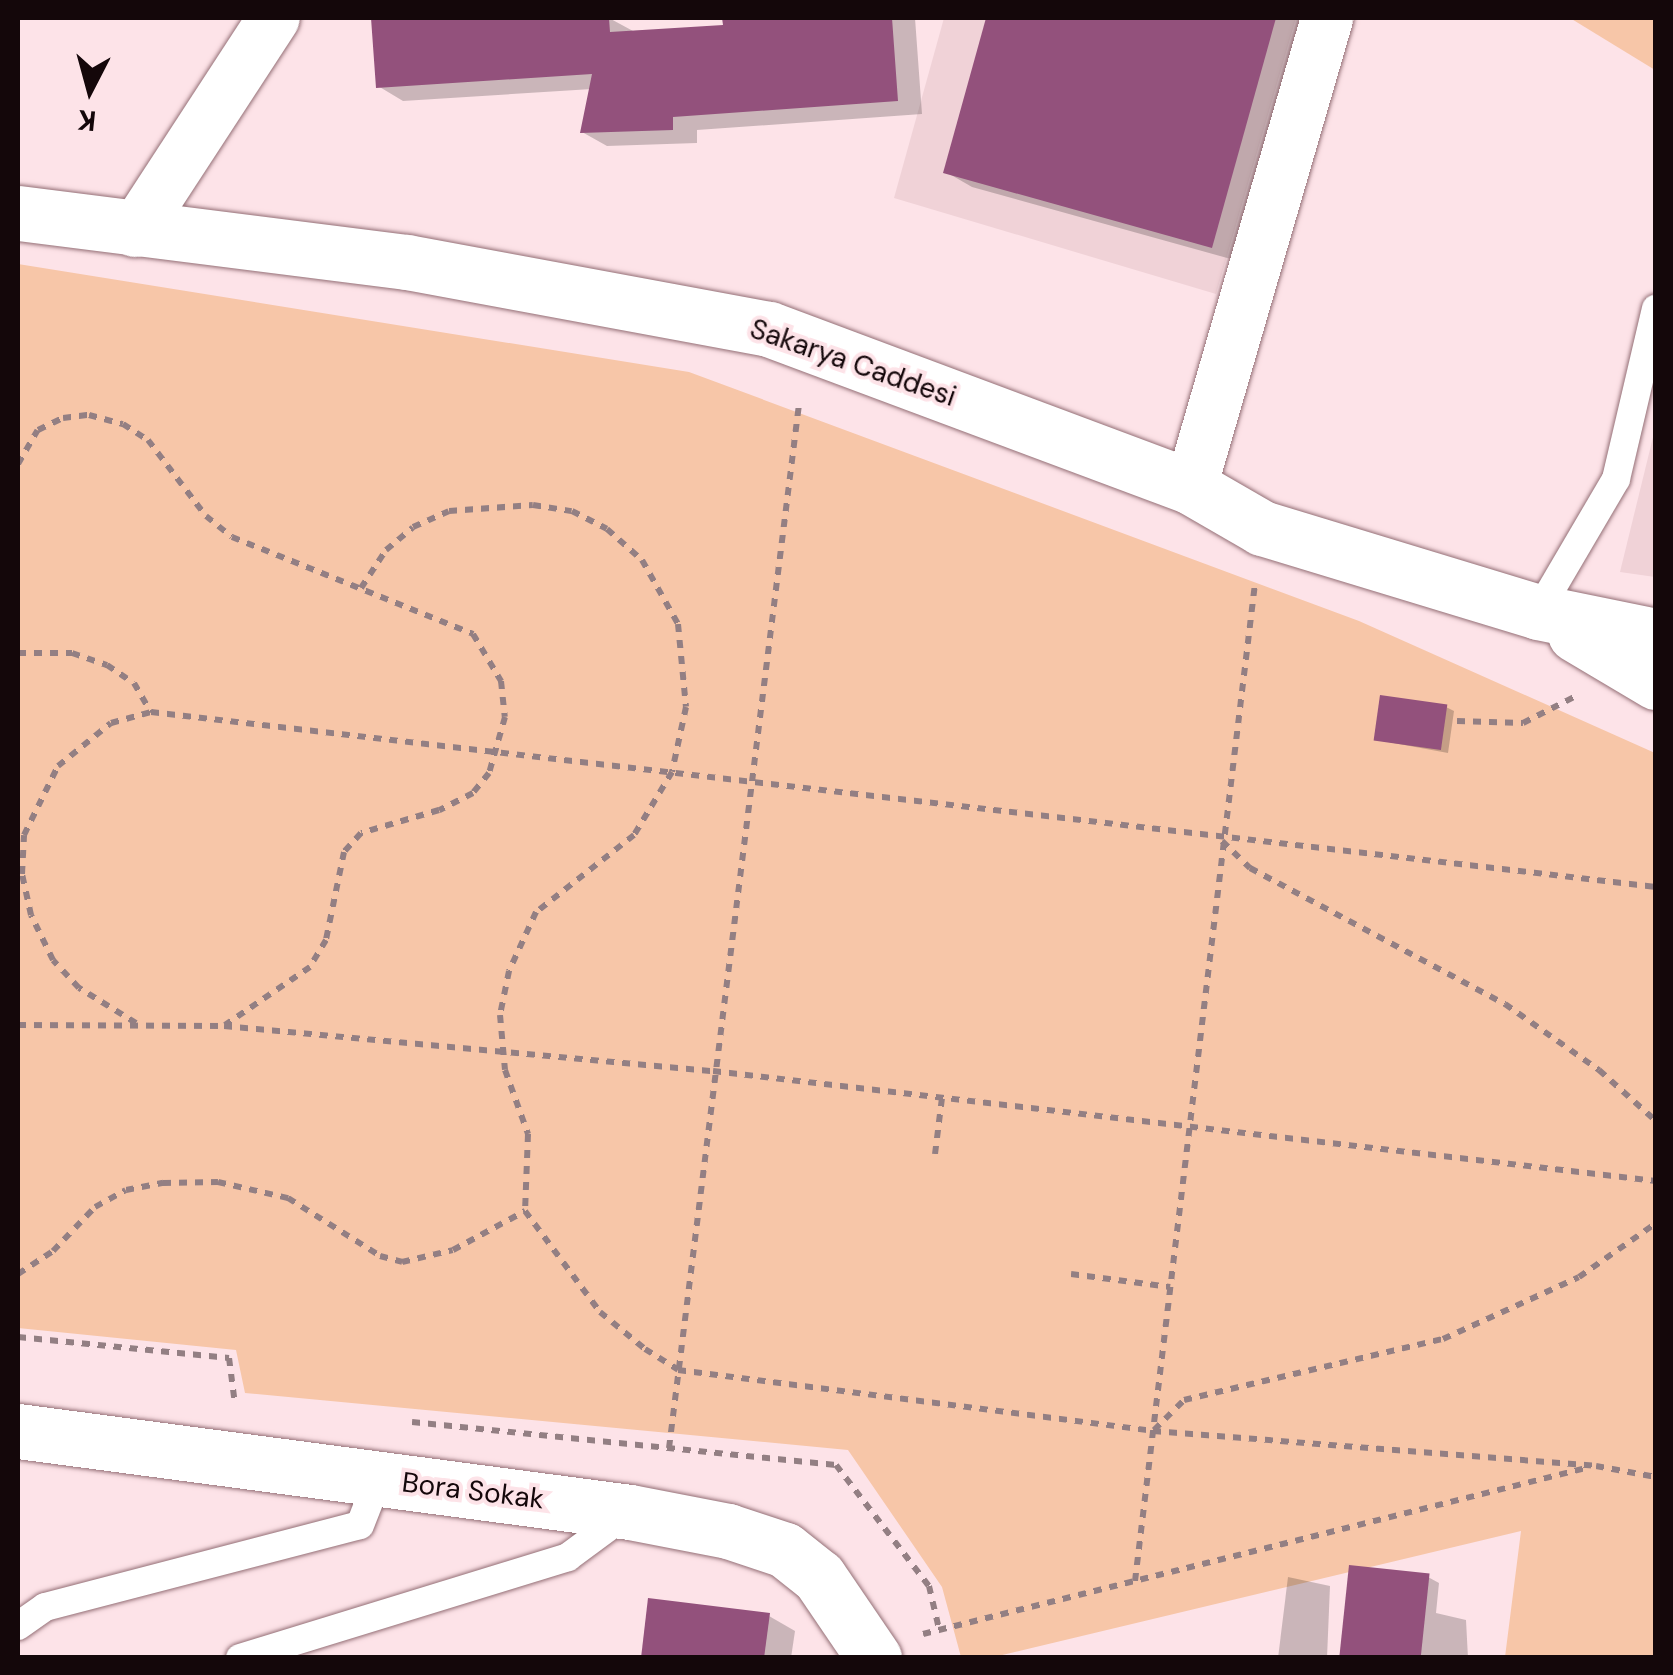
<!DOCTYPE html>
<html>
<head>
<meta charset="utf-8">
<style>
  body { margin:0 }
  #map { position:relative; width:1673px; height:1675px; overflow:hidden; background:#fde3e8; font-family:"DM Sans",sans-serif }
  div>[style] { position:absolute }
  .built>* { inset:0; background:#f0d2d7 }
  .green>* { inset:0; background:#f7c6a8 }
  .shadow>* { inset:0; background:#0003 }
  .building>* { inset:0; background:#93517c; transform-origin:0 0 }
  .path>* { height:6px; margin-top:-3px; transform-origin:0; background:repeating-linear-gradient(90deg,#937f83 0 8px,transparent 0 16px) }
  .roads { filter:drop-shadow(0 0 2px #946f76) drop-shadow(0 0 2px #946f76) }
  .service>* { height:28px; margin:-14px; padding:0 14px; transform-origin:14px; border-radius:14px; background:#fff }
  .minor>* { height:52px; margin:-26px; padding:0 26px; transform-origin:26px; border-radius:26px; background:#fff }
  .tertiary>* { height:55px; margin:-27.5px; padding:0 27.5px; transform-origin:27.5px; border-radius:27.5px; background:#fff }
  .secondary>* { height:55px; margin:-27.5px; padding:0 27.5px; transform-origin:27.5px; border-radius:27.5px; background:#fff }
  span { translate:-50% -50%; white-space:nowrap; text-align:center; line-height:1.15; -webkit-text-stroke:8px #fde3e8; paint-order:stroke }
  .street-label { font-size:28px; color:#14070a }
  .frame { position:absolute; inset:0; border:20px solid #14070a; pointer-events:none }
  .north { position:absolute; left:40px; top:40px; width:100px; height:100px; -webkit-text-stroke:8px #fde3e8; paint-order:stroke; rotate:186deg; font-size:28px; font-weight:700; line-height:40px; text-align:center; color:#14070a }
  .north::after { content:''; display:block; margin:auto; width:35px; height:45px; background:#14070a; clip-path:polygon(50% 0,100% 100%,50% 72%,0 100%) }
</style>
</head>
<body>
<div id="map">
  <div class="built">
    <i style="clip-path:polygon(944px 18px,1296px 18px,1216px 294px,894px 198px)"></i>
    <i style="clip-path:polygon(1655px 429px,1655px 577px,1620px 572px)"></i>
  </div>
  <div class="green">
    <i style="clip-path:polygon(1570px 18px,1655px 18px,1655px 70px)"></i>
    <i style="clip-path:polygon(18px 264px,689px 372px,1359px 621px,1655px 753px,1655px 1657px,1505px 1657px,1521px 1531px,994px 1657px,961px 1657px,942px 1587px,848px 1450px,245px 1393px,236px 1350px,18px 1328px)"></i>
  </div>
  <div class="shadow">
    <i style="clip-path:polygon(374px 18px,609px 18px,633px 31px,726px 27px,725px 18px,915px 18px,922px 114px,697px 130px,697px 143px,607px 146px,582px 132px,592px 89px,403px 101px,378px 86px)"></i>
    <i style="clip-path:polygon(989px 18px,1305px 18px,1238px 261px,972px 187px,946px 172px)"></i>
    <i style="clip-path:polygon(1446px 707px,1454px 711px,1448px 753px,1377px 740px)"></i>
    <i style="clip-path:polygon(1288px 1577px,1330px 1586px,1327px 1658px,1278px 1658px)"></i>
    <i style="clip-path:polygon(1428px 1577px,1439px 1583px,1436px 1613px,1466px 1620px,1468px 1658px,1347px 1658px)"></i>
    <i style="clip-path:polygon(769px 1616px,795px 1631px,791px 1658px,643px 1658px)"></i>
  </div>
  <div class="building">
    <i style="clip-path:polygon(371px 18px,609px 18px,610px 32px,723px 25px,722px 18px,892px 18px,898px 101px,673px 117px,673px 130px,580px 133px,592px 74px,376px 88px)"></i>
    <i style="clip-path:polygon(986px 18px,1276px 18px,1212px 248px,943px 173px)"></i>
    <i style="left:1380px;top:695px;width:68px;height:46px;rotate:8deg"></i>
    <i style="left:1349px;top:1565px;width:81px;height:93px;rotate:6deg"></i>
    <i style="clip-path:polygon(648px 1598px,770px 1613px,764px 1658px,641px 1658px)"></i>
  </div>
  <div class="path">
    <i style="left:18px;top:464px;width:39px;rotate:-60deg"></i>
    <i style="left:38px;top:430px;width:28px;rotate:-26deg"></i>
    <i style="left:63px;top:418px;width:26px;rotate:-7deg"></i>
    <i style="left:89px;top:415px;width:35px;rotate:15deg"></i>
    <i style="left:123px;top:424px;width:30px;rotate:33deg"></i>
    <i style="left:148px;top:440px;width:96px;rotate:52.7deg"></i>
    <i style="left:206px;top:516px;width:33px;rotate:39deg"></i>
    <i style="left:232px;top:537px;width:260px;rotate:21.9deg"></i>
    <i style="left:473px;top:634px;width:55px;rotate:59.2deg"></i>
    <i style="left:501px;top:681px;width:36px;rotate:84deg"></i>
    <i style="left:505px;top:717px;width:58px;rotate:105.9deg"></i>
    <i style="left:489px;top:773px;width:26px;rotate:129deg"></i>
    <i style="left:473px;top:793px;width:38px;rotate:153deg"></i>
    <i style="left:439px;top:810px;width:81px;rotate:163.6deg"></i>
    <i style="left:361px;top:833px;width:25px;rotate:132deg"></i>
    <i style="left:344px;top:852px;width:90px;rotate:101.6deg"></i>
    <i style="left:326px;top:940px;width:31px;rotate:121deg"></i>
    <i style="left:310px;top:967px;width:103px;rotate:145.7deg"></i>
    <i style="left:361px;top:588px;width:45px;rotate:-56.7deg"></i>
    <i style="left:386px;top:550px;width:35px;rotate:-40deg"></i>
    <i style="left:413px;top:527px;width:39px;rotate:-24deg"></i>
    <i style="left:449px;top:511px;width:84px;rotate:-4.1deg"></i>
    <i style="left:533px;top:505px;width:39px;rotate:9deg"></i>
    <i style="left:572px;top:511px;width:39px;rotate:27deg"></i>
    <i style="left:607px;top:529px;width:47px;rotate:41.5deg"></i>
    <i style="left:642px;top:560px;width:73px;rotate:60.6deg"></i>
    <i style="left:678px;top:624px;width:83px;rotate:84.5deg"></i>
    <i style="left:686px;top:707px;width:66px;rotate:102.2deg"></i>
    <i style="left:672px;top:772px;width:74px;rotate:121.1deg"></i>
    <i style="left:634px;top:835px;width:125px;rotate:141.8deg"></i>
    <i style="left:536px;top:912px;width:65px;rotate:114.6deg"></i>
    <i style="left:509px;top:971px;width:45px;rotate:101.6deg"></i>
    <i style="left:500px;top:1015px;width:55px;rotate:84.8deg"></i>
    <i style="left:505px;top:1070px;width:68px;rotate:70.2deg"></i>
    <i style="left:528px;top:1134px;width:77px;rotate:92.2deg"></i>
    <i style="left:525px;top:1211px;width:126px;rotate:53.4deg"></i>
    <i style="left:600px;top:1312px;width:58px;rotate:39.4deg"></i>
    <i style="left:645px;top:1349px;width:39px;rotate:32deg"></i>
    <i style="left:678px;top:1370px;width:479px;rotate:7.3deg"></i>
    <i style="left:1153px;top:1431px;width:444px;rotate:4.5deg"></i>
    <i style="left:1596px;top:1466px;width:61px;rotate:10.4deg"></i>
    <i style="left:18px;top:653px;width:54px"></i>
    <i style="left:72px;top:653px;width:37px;rotate:19deg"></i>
    <i style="left:107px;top:665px;width:32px;rotate:34deg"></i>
    <i style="left:134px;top:683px;width:34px;rotate:60deg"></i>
    <i style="left:151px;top:712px;width:1515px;rotate:6.63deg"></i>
    <i style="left:1457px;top:721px;width:66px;rotate:1.7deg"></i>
    <i style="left:1523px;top:723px;width:57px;rotate:-27deg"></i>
    <i style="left:1222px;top:841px;width:39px;rotate:44deg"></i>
    <i style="left:1250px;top:868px;width:289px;rotate:28.1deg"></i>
    <i style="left:1505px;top:1004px;width:115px;rotate:35.1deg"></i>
    <i style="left:1599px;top:1070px;width:76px;rotate:41.8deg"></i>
    <i style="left:136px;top:1023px;width:67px;rotate:-148.4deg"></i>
    <i style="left:79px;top:988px;width:38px;rotate:-133deg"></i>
    <i style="left:53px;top:960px;width:50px;rotate:-116.1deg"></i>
    <i style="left:31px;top:915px;width:42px;rotate:-102.4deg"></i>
    <i style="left:22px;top:874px;width:39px;rotate:-87deg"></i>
    <i style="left:24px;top:835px;width:77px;rotate:-63.8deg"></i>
    <i style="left:58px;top:766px;width:68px;rotate:-39.1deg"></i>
    <i style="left:111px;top:723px;width:41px;rotate:-15.4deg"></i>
    <i style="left:18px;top:1025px;width:206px;rotate:0.3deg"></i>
    <i style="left:224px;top:1026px;width:491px;rotate:5.3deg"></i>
    <i style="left:713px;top:1071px;width:949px;rotate:6.65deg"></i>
    <i style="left:935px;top:1154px;width:56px;rotate:-82.9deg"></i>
    <i style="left:18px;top:1274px;width:42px;rotate:-33.3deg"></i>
    <i style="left:53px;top:1251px;width:61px;rotate:-46.3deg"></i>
    <i style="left:95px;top:1207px;width:35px;rotate:-29deg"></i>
    <i style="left:126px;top:1190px;width:38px;rotate:-11deg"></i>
    <i style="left:163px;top:1183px;width:55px;rotate:-1deg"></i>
    <i style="left:218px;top:1182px;width:72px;rotate:12.9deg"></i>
    <i style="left:288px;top:1198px;width:109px;rotate:32.2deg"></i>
    <i style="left:380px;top:1256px;width:23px;rotate:15deg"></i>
    <i style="left:402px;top:1262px;width:52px;rotate:-13.2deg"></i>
    <i style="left:453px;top:1250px;width:82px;rotate:-28.4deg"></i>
    <i style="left:1071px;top:1274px;width:100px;rotate:7.5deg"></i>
    <i style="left:18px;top:1337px;width:212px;rotate:5.7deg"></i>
    <i style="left:229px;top:1358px;width:46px;rotate:82.6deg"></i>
    <i style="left:412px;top:1422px;width:426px;rotate:5.8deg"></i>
    <i style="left:836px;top:1465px;width:153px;rotate:52.5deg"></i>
    <i style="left:929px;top:1586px;width:44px;rotate:76.9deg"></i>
    <i style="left:1154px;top:1430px;width:42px;rotate:-45deg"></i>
    <i style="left:1184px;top:1400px;width:266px;rotate:-13.3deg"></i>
    <i style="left:1443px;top:1339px;width:149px;rotate:-24.5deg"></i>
    <i style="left:1579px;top:1277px;width:94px;rotate:-35deg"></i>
    <i style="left:669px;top:1448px;width:1051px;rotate:-82.9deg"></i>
    <i style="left:1135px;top:1581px;width:1004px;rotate:-83.14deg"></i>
    <i style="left:923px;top:1634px;width:688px;rotate:-14.06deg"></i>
  </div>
  <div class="roads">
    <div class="service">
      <i style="left:1538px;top:612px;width:154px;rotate:-59.6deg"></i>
      <i style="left:1616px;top:479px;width:175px;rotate:-76.8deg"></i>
      <i style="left:18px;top:1626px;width:33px;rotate:-35deg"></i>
      <i style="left:45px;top:1607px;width:325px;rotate:-14.6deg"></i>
      <i style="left:360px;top:1525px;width:49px;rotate:-68.6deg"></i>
      <i style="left:240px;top:1658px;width:343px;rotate:-17.1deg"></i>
      <i style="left:568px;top:1557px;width:71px;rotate:-36.4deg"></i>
    </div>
    <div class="minor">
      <i style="left:135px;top:231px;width:254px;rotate:-56.9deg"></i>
      <i style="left:1191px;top:487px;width:488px;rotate:-73.8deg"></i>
    </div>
    <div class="tertiary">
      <i style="left:18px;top:1431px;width:617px;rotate:7.54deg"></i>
      <i style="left:630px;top:1512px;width:100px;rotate:11deg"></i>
      <i style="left:728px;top:1531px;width:60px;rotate:18.4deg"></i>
      <i style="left:785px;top:1550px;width:43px;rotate:38.5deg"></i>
      <i style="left:819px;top:1577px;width:98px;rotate:55.8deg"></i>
    </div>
    <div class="secondary">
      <i style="left:18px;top:213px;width:392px;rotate:7.2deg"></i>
      <i style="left:407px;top:262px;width:368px;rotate:10.5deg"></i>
      <i style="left:769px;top:329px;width:451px;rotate:20.5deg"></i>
      <i style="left:1191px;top:487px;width:82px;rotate:30deg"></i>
      <i style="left:1262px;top:528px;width:288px;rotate:16.9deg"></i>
      <i style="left:1538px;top:612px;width:120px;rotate:11.5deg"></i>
      <i style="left:1575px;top:634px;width:94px;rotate:30.7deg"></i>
    </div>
  </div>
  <div class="street-label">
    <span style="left:853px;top:363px;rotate:19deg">Sakarya Caddesi</span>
    <span style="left:473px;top:1491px;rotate:7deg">Bora Sokak</span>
  </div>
  <div class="frame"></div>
  <div class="north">K</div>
</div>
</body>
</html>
